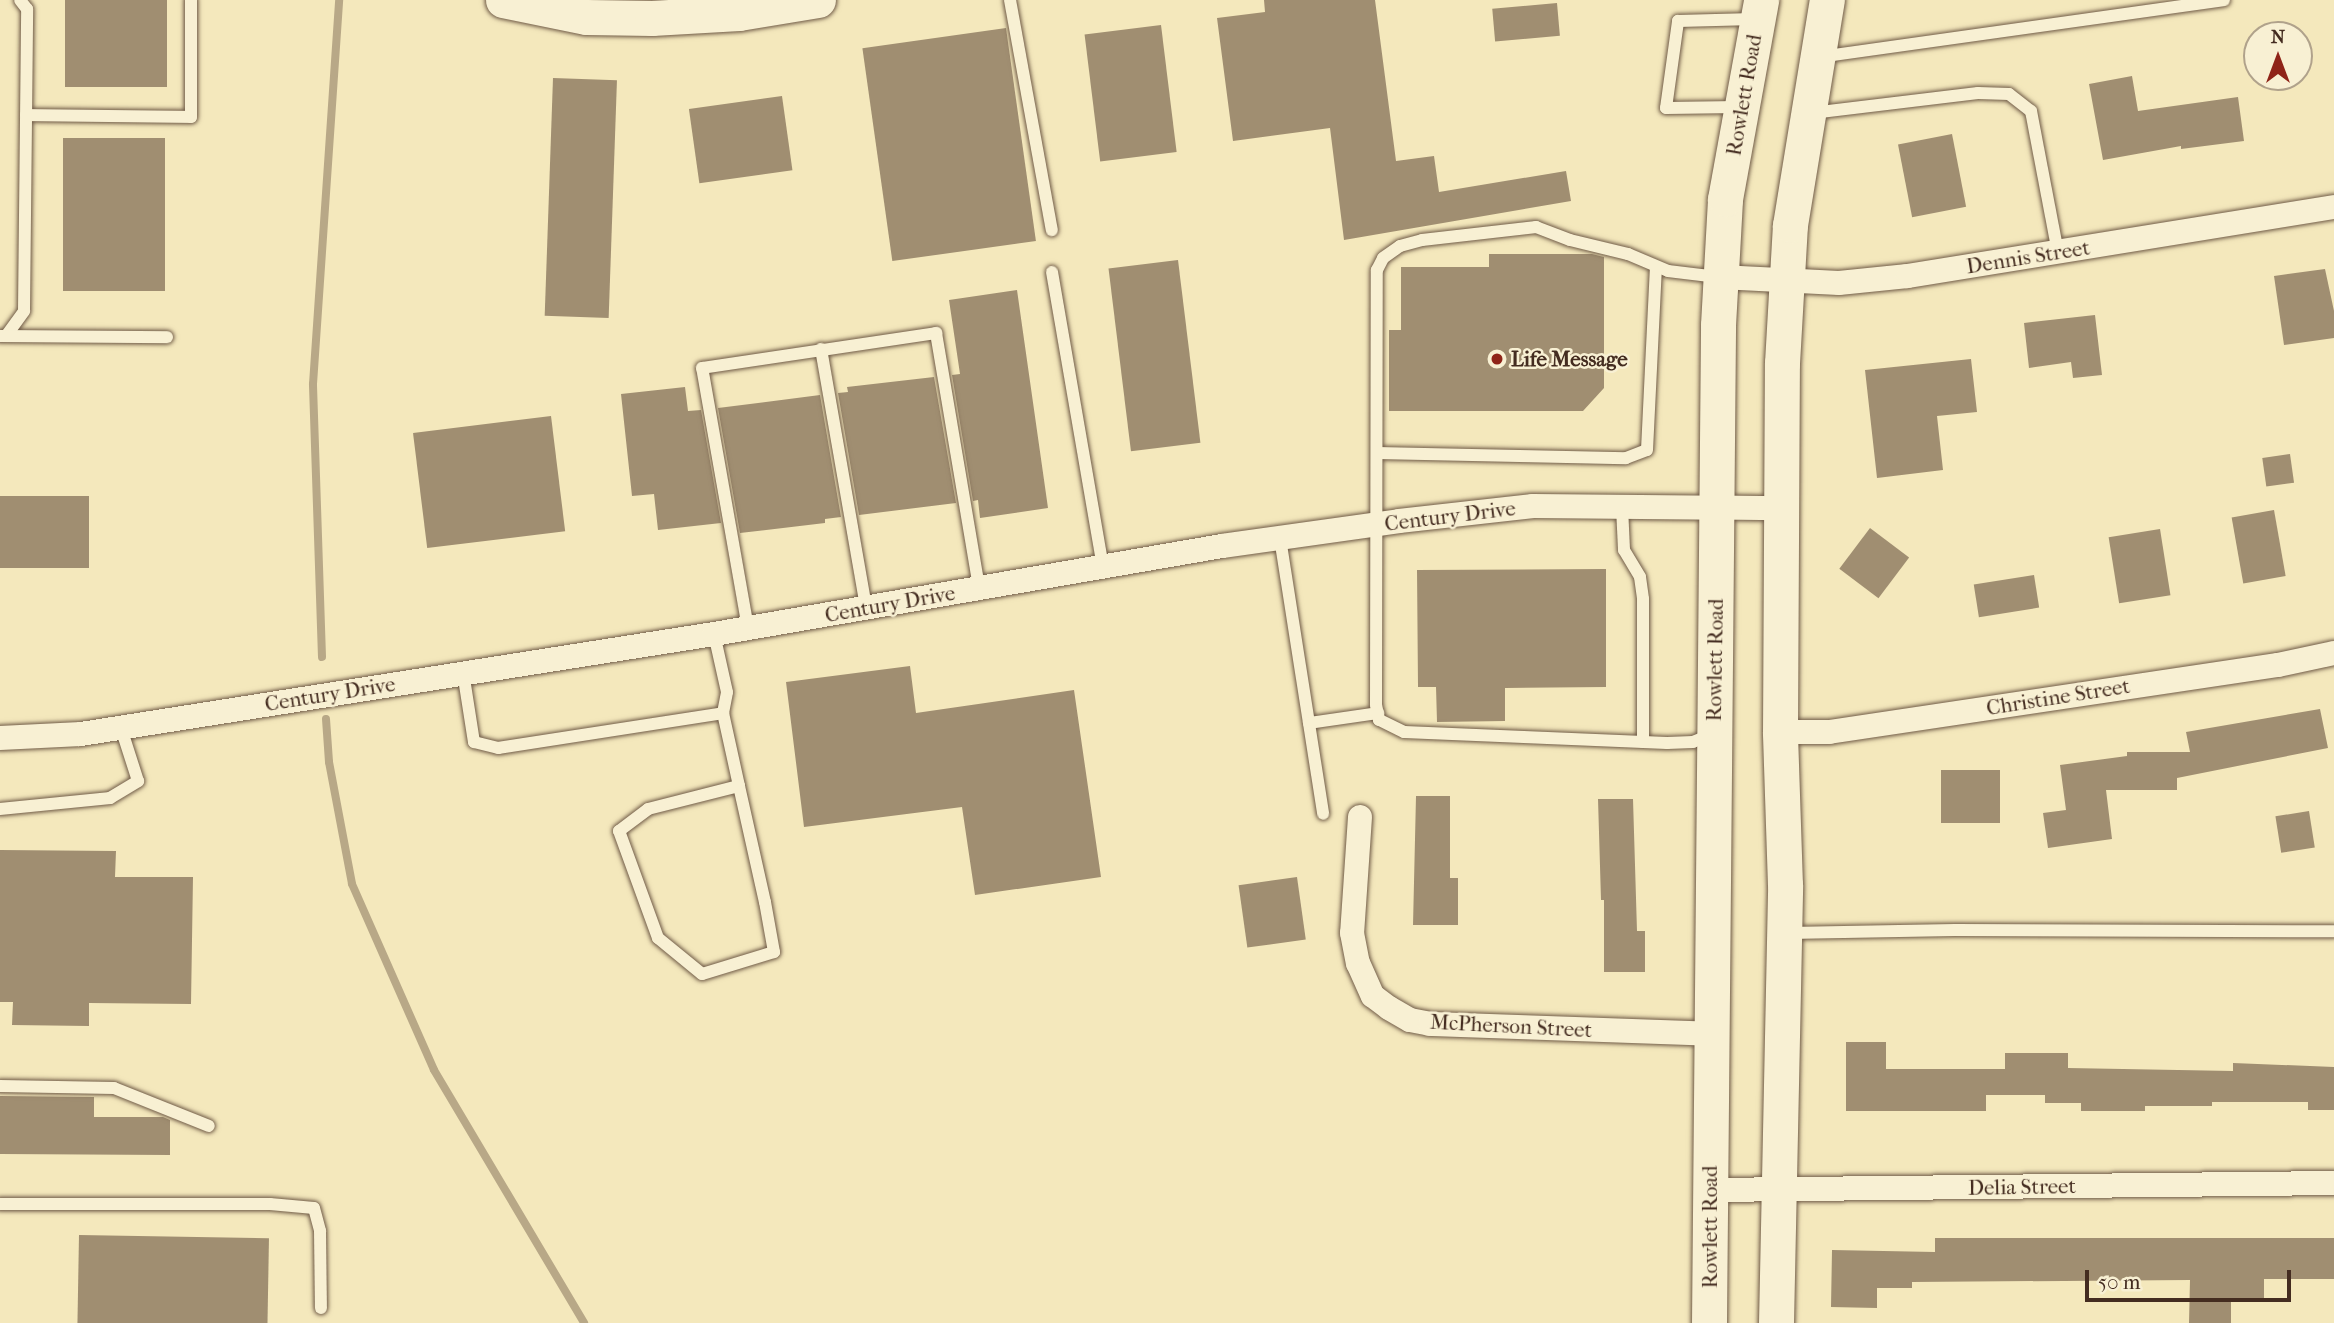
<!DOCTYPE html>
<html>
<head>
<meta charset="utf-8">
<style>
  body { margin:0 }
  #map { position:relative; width:2334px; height:1323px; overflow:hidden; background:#f4e8bc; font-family:"IM FELL French Canon",serif }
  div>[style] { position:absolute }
  .stream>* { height:8px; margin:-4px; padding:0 4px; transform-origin:4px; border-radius:4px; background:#b8a887 }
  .building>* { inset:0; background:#a08e71; transform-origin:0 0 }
  .roads { filter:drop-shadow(0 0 2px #705b47) drop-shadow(0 0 2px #705b47) }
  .lane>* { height:12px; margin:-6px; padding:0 6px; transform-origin:6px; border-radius:6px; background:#f8f0d3 }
  .street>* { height:24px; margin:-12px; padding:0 12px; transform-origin:12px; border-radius:12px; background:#f8f0d3 }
  .secondary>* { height:35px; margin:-17.5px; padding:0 17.5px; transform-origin:17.5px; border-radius:17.5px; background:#f8f0d3 }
  .dots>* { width:19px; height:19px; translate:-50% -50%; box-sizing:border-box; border:4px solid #f8f0d3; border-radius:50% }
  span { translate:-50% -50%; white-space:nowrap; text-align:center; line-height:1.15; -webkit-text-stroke:5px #f8f0d3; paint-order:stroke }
  .street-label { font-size:21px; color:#442c20 }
  .poi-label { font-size:21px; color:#442c20; font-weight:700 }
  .left { translate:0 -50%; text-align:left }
  .north { position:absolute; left:2243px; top:21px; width:70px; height:70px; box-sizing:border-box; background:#f8f0d3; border:2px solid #b0a28b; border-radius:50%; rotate:0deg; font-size:19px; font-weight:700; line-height:28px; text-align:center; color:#442c20 }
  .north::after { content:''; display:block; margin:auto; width:24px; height:32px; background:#8f2418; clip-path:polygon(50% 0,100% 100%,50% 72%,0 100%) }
  .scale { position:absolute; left:2085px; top:1270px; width:206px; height:32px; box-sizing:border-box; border:4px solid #442c20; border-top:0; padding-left:9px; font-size:21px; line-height:24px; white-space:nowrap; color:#442c20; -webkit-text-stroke:5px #f8f0d3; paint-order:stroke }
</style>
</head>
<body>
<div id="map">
  <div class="stream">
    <i style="left:322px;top:657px;width:273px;rotate:-91.9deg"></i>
    <i style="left:313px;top:384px;width:385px;rotate:-86.1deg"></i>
    <i style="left:326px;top:719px;width:43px;rotate:86deg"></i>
    <i style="left:329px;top:762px;width:124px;rotate:79.3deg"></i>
    <i style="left:352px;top:884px;width:203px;rotate:66.2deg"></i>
    <i style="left:434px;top:1070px;width:294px;rotate:59.3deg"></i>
  </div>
  <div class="building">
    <i style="left:65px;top:0;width:102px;height:87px"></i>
    <i style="clip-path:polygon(1264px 0,1375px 0,1396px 161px,1434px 156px,1439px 192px,1566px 171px,1571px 201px,1344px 240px,1330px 128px,1233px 141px,1217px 18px,1265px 12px)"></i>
    <i style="left:1557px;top:3px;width:33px;height:65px;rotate:85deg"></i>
    <i style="left:1161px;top:25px;width:128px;height:77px;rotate:83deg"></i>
    <i style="left:1006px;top:28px;width:215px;height:145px;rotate:82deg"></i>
    <i style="clip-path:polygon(2132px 76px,2138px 111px,2238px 97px,2244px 141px,2181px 149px,2181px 146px,2103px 160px,2089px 84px)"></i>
    <i style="left:553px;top:78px;width:64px;height:238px;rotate:2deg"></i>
    <i style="left:782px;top:96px;width:75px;height:94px;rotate:82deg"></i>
    <i style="left:1952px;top:134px;width:74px;height:55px;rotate:79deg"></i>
    <i style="left:63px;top:138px;width:102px;height:153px"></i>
    <i style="clip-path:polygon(1489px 254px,1592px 254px,1604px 257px,1604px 388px,1583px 411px,1389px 411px,1389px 330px,1401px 330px,1401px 267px,1489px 267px)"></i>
    <i style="left:1178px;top:260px;width:184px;height:70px;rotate:83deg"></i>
    <i style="clip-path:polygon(2325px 269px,2334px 311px,2334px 338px,2284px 345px,2274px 276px)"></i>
    <i style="clip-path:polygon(1017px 290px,1048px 508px,980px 518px,978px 500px,973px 501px,952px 375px,960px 374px,949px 300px)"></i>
    <i style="clip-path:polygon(2095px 315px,2102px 375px,2073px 378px,2071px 362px,2029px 368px,2024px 323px)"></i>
    <i style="clip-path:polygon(1971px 359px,1977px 412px,1937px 416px,1943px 470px,1877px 478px,1865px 370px)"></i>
    <i style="clip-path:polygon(934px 377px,956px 503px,859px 515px,838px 393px,848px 392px,847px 387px)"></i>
    <i style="clip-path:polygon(685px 387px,688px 411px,701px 410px,721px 523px,658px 530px,654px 494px,632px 496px,621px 394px)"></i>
    <i style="clip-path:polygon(820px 395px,841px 517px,825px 519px,825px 523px,740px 533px,718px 408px)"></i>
    <i style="left:551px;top:416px;width:116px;height:139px;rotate:83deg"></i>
    <i style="left:2290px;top:454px;width:29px;height:28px;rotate:82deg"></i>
    <i style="left:0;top:496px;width:89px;height:72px"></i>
    <i style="left:2274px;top:510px;width:67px;height:43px;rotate:80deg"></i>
    <i style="left:1870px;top:528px;width:49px;height:51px;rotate:37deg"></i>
    <i style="left:2160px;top:529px;width:67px;height:52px;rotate:81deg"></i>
    <i style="clip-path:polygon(1606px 569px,1606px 687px,1505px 688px,1505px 721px,1437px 722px,1436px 687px,1418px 687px,1417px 570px)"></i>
    <i style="left:2034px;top:575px;width:33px;height:61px;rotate:81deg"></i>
    <i style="clip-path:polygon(910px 666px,916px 713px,1074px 690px,1101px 877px,975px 895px,962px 807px,804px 827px,786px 682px)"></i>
    <i style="clip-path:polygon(2320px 709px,2328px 748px,2177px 778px,2177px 790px,2106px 790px,2112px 839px,2048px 848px,2043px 813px,2066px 810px,2060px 765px,2127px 756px,2127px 752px,2190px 752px,2186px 732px)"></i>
    <i style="left:1941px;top:770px;width:59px;height:53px"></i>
    <i style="clip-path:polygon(1416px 796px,1450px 796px,1450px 878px,1458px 878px,1458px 925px,1413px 925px)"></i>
    <i style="clip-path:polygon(1598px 799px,1633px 799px,1637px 931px,1645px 931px,1645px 972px,1604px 972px,1604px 900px,1601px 900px)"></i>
    <i style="left:2309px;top:811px;width:37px;height:34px;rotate:81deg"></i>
    <i style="clip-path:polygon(0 850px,116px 851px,115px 877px,193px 877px,191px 1004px,89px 1003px,89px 1026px,12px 1025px,13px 1002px,0 1002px)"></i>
    <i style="left:1297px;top:877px;width:63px;height:59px;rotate:82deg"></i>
    <i style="clip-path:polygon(1846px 1042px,1886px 1042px,1886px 1069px,2005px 1069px,2005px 1053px,2068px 1053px,2068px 1068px,2233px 1071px,2233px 1063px,2334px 1067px,2334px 1110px,2308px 1110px,2308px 1102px,2212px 1102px,2212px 1106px,2145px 1106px,2145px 1111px,2081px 1111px,2081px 1103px,2045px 1103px,2045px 1095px,1986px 1095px,1986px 1111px,1846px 1111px)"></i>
    <i style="clip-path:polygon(0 1096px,94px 1097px,94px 1117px,163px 1117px,170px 1120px,170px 1155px,0 1154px)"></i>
    <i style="left:79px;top:1235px;width:190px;height:88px;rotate:1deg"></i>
    <i style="clip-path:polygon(1935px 1238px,2334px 1238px,2334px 1279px,2264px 1279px,2264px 1301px,2231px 1300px,2231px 1323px,2189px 1323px,2190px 1280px,1912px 1282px,1912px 1288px,1877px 1288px,1877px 1308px,1831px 1307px,1832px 1250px,1935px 1252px)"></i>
  </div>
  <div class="roads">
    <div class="lane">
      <i style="left:1010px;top:0;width:234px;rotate:79.7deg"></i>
      <i style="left:1819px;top:57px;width:409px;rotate:-8deg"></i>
      <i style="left:1738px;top:107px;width:72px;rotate:179.2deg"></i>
      <i style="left:1666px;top:108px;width:88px;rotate:-82.1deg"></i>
      <i style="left:1678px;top:21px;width:76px;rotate:-1.5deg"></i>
      <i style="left:1812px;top:113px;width:167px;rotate:-6.9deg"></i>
      <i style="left:1978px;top:93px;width:31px;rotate:2deg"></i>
      <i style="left:2009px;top:94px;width:28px;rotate:38deg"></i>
      <i style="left:2031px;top:111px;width:145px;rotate:79.2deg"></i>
      <i style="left:26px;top:115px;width:165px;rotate:0.7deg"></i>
      <i style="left:191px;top:117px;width:117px;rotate:-90deg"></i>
      <i style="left:1052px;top:272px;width:299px;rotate:80.2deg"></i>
      <i style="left:0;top:336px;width:6px"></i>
      <i style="left:6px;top:336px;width:31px;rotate:-54deg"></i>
      <i style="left:24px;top:311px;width:302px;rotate:-89.4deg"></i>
      <i style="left:27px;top:9px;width:11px;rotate:-128deg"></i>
      <i style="left:6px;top:336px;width:161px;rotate:0.4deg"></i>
      <i style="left:821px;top:349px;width:263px;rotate:80.1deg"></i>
      <i style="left:1377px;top:453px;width:249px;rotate:1.2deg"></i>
      <i style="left:1626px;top:458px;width:22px;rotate:-21deg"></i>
      <i style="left:1647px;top:450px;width:183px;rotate:-87.2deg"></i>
      <i style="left:1622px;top:507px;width:43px;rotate:87.3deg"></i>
      <i style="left:1624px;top:550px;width:31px;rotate:59deg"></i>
      <i style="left:1640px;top:577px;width:22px;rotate:82deg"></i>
      <i style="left:1643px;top:599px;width:143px;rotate:90deg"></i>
      <i style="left:1280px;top:538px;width:279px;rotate:81.1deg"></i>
      <i style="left:748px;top:628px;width:264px;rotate:-100deg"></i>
      <i style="left:702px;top:368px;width:237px;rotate:-8.5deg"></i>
      <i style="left:936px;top:333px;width:259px;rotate:80.4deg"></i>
      <i style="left:463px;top:672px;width:71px;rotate:81.1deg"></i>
      <i style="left:474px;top:742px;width:25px;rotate:14deg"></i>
      <i style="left:498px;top:748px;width:228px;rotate:-8.8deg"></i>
      <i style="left:723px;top:713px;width:21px;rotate:-79deg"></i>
      <i style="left:727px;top:692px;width:59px;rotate:-102.6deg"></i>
      <i style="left:723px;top:713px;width:75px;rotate:77.6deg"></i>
      <i style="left:739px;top:786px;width:119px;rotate:77.4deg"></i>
      <i style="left:765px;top:902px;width:51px;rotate:79.8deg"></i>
      <i style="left:774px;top:952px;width:75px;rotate:163deg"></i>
      <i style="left:702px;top:974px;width:57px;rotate:-140.7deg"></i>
      <i style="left:658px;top:938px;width:114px;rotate:-110deg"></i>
      <i style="left:619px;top:831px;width:36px;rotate:-37deg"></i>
      <i style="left:648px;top:809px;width:94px;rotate:-14.2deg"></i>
      <i style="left:1309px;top:723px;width:70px;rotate:-8.2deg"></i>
      <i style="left:1710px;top:735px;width:18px;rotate:158deg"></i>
      <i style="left:1693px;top:742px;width:26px;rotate:178deg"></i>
      <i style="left:1667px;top:743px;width:263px;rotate:-177.6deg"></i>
      <i style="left:1404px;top:732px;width:28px;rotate:-154deg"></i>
      <i style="left:1379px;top:720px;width:15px;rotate:-101deg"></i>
      <i style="left:1376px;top:705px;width:435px;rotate:-89.9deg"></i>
      <i style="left:1377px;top:270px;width:13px;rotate:-63deg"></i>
      <i style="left:1383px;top:258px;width:21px;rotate:-35deg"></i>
      <i style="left:1400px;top:246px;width:23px;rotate:-15deg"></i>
      <i style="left:1422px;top:240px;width:115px;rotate:-6.5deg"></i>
      <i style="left:1536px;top:227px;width:36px;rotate:21deg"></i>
      <i style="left:1570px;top:240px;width:60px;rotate:13.6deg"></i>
      <i style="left:1628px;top:254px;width:43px;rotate:23deg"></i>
      <i style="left:1668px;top:271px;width:50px;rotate:6.8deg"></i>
      <i style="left:0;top:809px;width:111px;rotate:-5.7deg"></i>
      <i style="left:110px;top:798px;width:33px;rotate:-31deg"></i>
      <i style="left:138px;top:781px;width:56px;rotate:-107.8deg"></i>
      <i style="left:1788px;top:933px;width:167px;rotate:-1deg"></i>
      <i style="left:1955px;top:930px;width:379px;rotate:0.2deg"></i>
      <i style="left:0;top:1086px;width:114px;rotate:1deg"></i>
      <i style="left:114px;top:1088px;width:102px;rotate:21.8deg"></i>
      <i style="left:0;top:1204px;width:270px"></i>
      <i style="left:270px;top:1204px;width:44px;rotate:5.2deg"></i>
      <i style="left:314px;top:1208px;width:24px;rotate:75deg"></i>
      <i style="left:320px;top:1231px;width:77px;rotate:89.3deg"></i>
    </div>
    <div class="street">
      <i style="left:1720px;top:277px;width:119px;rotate:2.9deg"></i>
      <i style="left:1839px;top:283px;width:69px;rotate:-5.8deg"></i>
      <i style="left:1908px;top:276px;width:432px;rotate:-9.2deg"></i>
      <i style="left:1780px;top:732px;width:49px"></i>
      <i style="left:1829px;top:732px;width:454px;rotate:-8.5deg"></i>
      <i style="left:2278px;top:665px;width:57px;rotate:-12.1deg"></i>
      <i style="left:0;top:738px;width:81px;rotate:-2.8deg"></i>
      <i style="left:81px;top:734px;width:641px;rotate:-8.98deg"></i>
      <i style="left:714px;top:634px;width:516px;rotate:-9.83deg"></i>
      <i style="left:1222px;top:546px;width:179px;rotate:-8deg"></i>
      <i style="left:1399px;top:521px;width:135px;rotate:-6.4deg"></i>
      <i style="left:1533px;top:506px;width:249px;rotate:0.5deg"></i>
      <i style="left:1360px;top:817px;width:116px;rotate:93.9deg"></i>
      <i style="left:1352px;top:933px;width:31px;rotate:79deg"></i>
      <i style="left:1358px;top:963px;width:36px;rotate:66deg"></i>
      <i style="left:1373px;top:996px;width:20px;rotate:37deg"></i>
      <i style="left:1389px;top:1008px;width:24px;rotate:30deg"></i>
      <i style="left:1410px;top:1020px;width:20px;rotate:11deg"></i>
      <i style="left:1430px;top:1024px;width:283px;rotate:2deg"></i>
      <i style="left:1710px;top:1190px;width:624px;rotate:-0.64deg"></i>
    </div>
    <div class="secondary">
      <i style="left:503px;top:0;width:85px;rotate:11.6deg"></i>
      <i style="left:586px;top:17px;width:66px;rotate:0.9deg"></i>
      <i style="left:652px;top:18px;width:87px;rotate:-3.3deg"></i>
      <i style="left:739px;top:13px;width:80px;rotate:-9.3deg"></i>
      <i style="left:1709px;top:1323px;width:998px;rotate:-89.48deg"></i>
      <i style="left:1718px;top:325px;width:126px;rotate:-86.8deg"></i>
      <i style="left:1725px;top:199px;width:202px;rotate:-79.7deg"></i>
      <i style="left:1776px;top:1323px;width:438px;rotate:-88.8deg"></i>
      <i style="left:1785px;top:885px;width:153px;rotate:-91.9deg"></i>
      <i style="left:1780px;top:732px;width:369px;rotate:-89.7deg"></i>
      <i style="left:1782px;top:363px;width:138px;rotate:-86.7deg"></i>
      <i style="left:1790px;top:225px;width:228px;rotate:-80.7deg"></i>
    </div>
  </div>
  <div class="dots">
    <i style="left:1497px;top:359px;background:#8f2418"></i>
  </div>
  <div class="street-label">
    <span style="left:1744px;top:95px;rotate:-80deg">Rowlett Road</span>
    <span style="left:2028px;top:257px;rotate:-9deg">Dennis Street</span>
    <span style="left:1450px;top:516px;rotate:-7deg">Century Drive</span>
    <span style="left:890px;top:604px;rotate:-10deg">Century Drive</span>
    <span style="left:1715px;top:660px;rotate:-89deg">Rowlett Road</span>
    <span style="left:330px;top:694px;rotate:-9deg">Century Drive</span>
    <span style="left:2058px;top:697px;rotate:-9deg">Christine Street</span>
    <span style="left:1511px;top:1026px;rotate:3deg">McPherson Street</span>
    <span style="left:2022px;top:1187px;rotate:-1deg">Delia Street</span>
    <span style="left:1710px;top:1227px;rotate:-90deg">Rowlett Road</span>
  </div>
  <div class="poi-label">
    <span class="left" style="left:1511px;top:359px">Life Message</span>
  </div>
  <div class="north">N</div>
  <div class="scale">50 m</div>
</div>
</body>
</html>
